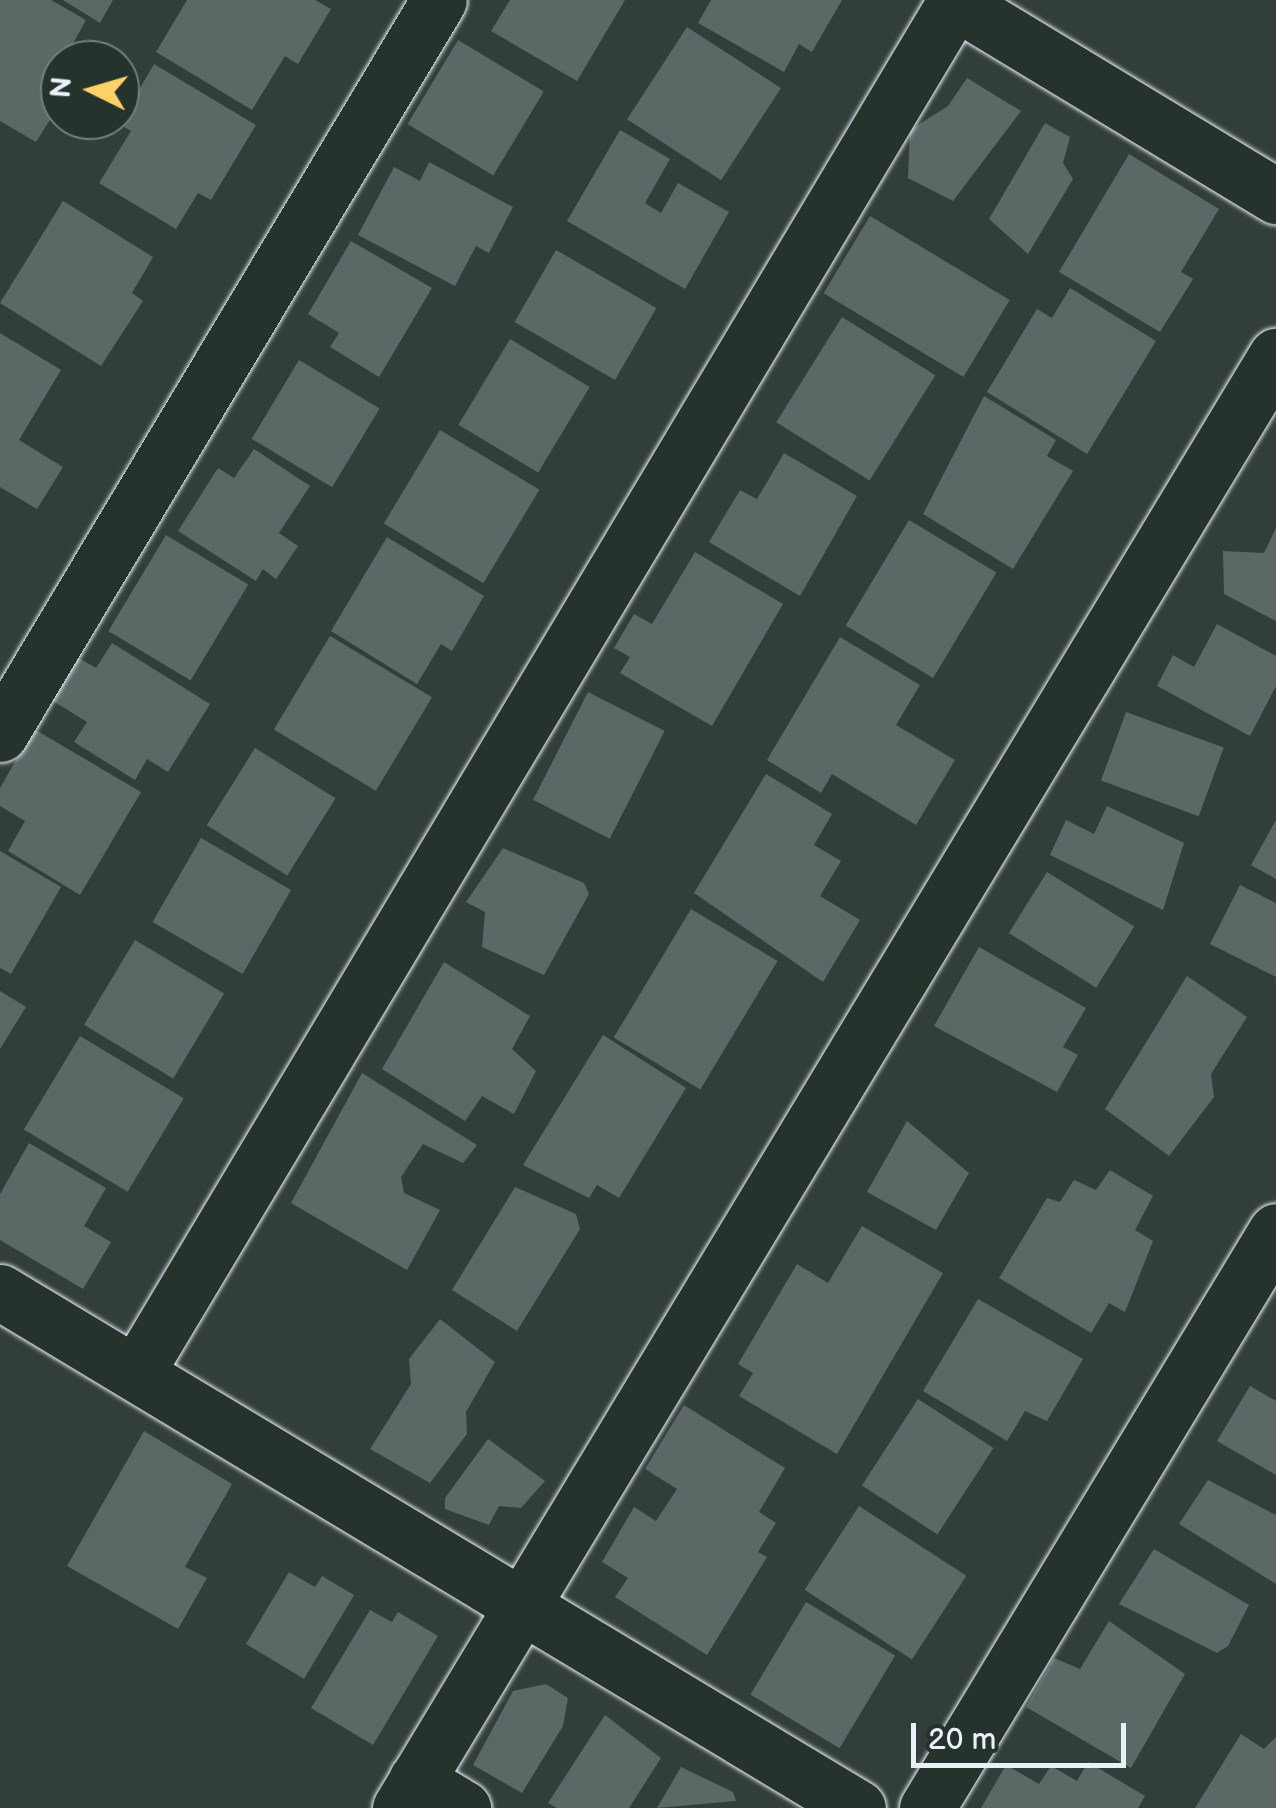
<!DOCTYPE html>
<html>
<head>
<meta charset="utf-8">
<style>
  body { margin:0 }
  #map { position:relative; width:1276px; height:1808px; overflow:hidden; background:#323e39; font-family:"Balsamiq Sans",sans-serif }
  div>[style] { position:absolute }
  .building>* { inset:0; background:#5c6865; transform-origin:0 0 }
  .roads { filter:drop-shadow(0 0 2px #e8f1f8) drop-shadow(0 0 2px #e8f1f8) }
  .minor>* { height:55px; margin:-27.5px; padding:0 27.5px; transform-origin:27.5px; border-radius:27.5px; background:#26332d }
  span { translate:-50% -50%; white-space:nowrap; text-align:center; line-height:1.15; -webkit-text-stroke:9px #26332d; paint-order:stroke }
  .north { position:absolute; left:40px; top:40px; width:100px; height:100px; box-sizing:border-box; background:#26332d; border:2px solid #747f7e; border-radius:50%; rotate:275deg; font-size:28px; font-weight:700; line-height:40px; text-align:center; color:#e8f1f8 }
  .north::after { content:''; display:block; margin:auto; width:35px; height:45px; background:#ffd166; clip-path:polygon(50% 0,100% 100%,50% 72%,0 100%) }
  .scale { position:absolute; left:911px; top:1723px; width:215px; height:45px; box-sizing:border-box; border:5px solid #e8f1f8; border-top:0; padding-left:12px; font-size:30px; line-height:35px; white-space:nowrap; color:#e8f1f8; -webkit-text-stroke:8px #26332d; paint-order:stroke }
</style>
</head>
<body>
<div id="map">
  <div class="building">
    <i style="clip-path:polygon(0 0,51px 0,86px 20px,46px 92px,60px 104px,36px 142px,0 121px)"></i>
    <i style="clip-path:polygon(63px 0,113px 0,100px 23px)"></i>
    <i style="clip-path:polygon(187px 0,315px 0,331px 9px,298px 64px,285px 56px,252px 110px,156px 52px)"></i>
    <i style="clip-path:polygon(510px 0,625px 0,577px 81px,491px 31px)"></i>
    <i style="clip-path:polygon(711px 0,842px 0,812px 52px,799px 44px,784px 72px,698px 23px)"></i>
    <i style="left:687px;top:27px;width:112px;height:110px;rotate:33deg"></i>
    <i style="left:458px;top:40px;width:100px;height:98px;rotate:31deg"></i>
    <i style="clip-path:polygon(154px 64px,256px 125px,211px 200px,198px 193px,176px 229px,99px 183px,131px 131px,119px 124px)"></i>
    <i style="clip-path:polygon(967px 78px,1021px 111px,953px 201px,908px 178px,910px 130px,948px 106px)"></i>
    <i style="clip-path:polygon(1045px 123px,1070px 137px,1063px 163px,1073px 179px,1028px 254px,989px 219px)"></i>
    <i style="clip-path:polygon(620px 130px,670px 159px,645px 203px,661px 213px,678px 183px,729px 212px,685px 289px,567px 221px)"></i>
    <i style="clip-path:polygon(1129px 154px,1219px 209px,1181px 272px,1193px 279px,1160px 332px,1059px 272px)"></i>
    <i style="clip-path:polygon(429px 162px,513px 207px,489px 253px,476px 246px,455px 286px,358px 235px,394px 167px,420px 181px)"></i>
    <i style="clip-path:polygon(63px 201px,153px 257px,132px 293px,143px 301px,101px 366px,0 303px)"></i>
    <i style="left:870px;top:216px;width:163px;height:90px;rotate:31deg"></i>
    <i style="clip-path:polygon(351px 241px,432px 288px,379px 377px,330px 347px,339px 333px,308px 314px)"></i>
    <i style="left:556px;top:250px;width:116px;height:83px;rotate:30deg"></i>
    <i style="clip-path:polygon(1070px 288px,1156px 341px,1087px 454px,987px 392px,1037px 309px,1052px 318px)"></i>
    <i style="left:842px;top:317px;width:110px;height:124px;rotate:32deg"></i>
    <i style="clip-path:polygon(0 333px,61px 370px,19px 440px,63px 467px,37px 509px,0 487px)"></i>
    <i style="left:510px;top:339px;width:93px;height:100px;rotate:31deg"></i>
    <i style="left:299px;top:360px;width:94px;height:92px;rotate:31deg"></i>
    <i style="clip-path:polygon(984px 396px,1056px 440px,1047px 456px,1073px 471px,1013px 569px,923px 514px)"></i>
    <i style="left:440px;top:430px;width:116px;height:109px;rotate:31deg"></i>
    <i style="clip-path:polygon(254px 449px,310px 486px,279px 533px,298px 546px,276px 579px,263px 569px,256px 581px,178px 531px,218px 468px,234px 478px)"></i>
    <i style="clip-path:polygon(784px 453px,857px 496px,800px 596px,709px 542px,740px 490px,757px 499px)"></i>
    <i style="left:909px;top:520px;width:102px;height:123px;rotate:31deg"></i>
    <i style="clip-path:polygon(1276px 528px,1276px 621px,1224px 594px,1223px 551px,1264px 553px)"></i>
    <i style="left:166px;top:535px;width:96px;height:112px;rotate:31deg"></i>
    <i style="clip-path:polygon(387px 537px,484px 596px,452px 651px,441px 644px,417px 684px,331px 631px)"></i>
    <i style="clip-path:polygon(695px 552px,783px 604px,712px 726px,620px 673px,630px 657px,614px 648px,634px 614px,652px 624px)"></i>
    <i style="clip-path:polygon(1217px 624px,1276px 656px,1276px 686px,1250px 736px,1157px 686px,1173px 655px,1194px 667px)"></i>
    <i style="left:330px;top:636px;width:119px;height:109px;rotate:31deg"></i>
    <i style="clip-path:polygon(840px 637px,920px 685px,896px 725px,955px 760px,916px 825px,832px 774px,821px 793px,767px 760px)"></i>
    <i style="clip-path:polygon(112px 643px,210px 704px,168px 772px,147px 759px,135px 780px,74px 742px,87px 722px,50px 699px,77px 657px,96px 668px)"></i>
    <i style="left:588px;top:692px;width:86px;height:121px;rotate:27deg"></i>
    <i style="left:1126px;top:712px;width:104px;height:73px;rotate:20deg"></i>
    <i style="clip-path:polygon(34px 729px,141px 792px,80px 895px,8px 851px,25px 821px,0 806px,0 788px)"></i>
    <i style="left:255px;top:748px;width:95px;height:91px;rotate:32deg"></i>
    <i style="clip-path:polygon(766px 774px,832px 814px,814px 845px,841px 861px,820px 896px,860px 920px,823px 982px,694px 893px)"></i>
    <i style="clip-path:polygon(1107px 806px,1184px 843px,1163px 910px,1050px 855px,1066px 820px,1094px 834px)"></i>
    <i style="clip-path:polygon(1276px 820px,1276px 879px,1251px 865px)"></i>
    <i style="left:201px;top:838px;width:104px;height:97px;rotate:30deg"></i>
    <i style="clip-path:polygon(503px 848px,584px 883px,589px 894px,544px 975px,482px 947px,485px 912px,466px 902px)"></i>
    <i style="clip-path:polygon(0 851px,61px 887px,11px 974px,0 968px)"></i>
    <i style="left:1047px;top:872px;width:103px;height:72px;rotate:32deg"></i>
    <i style="clip-path:polygon(1240px 885px,1276px 903px,1276px 977px,1210px 944px)"></i>
    <i style="left:691px;top:909px;width:101px;height:150px;rotate:31deg"></i>
    <i style="left:135px;top:940px;width:104px;height:99px;rotate:31deg"></i>
    <i style="clip-path:polygon(979px 947px,1086px 1008px,1063px 1047px,1078px 1055px,1057px 1092px,934px 1026px)"></i>
    <i style="clip-path:polygon(444px 962px,530px 1016px,512px 1049px,536px 1071px,514px 1114px,482px 1096px,465px 1121px,382px 1069px)"></i>
    <i style="clip-path:polygon(1187px 976px,1247px 1017px,1211px 1074px,1214px 1097px,1169px 1156px,1105px 1109px)"></i>
    <i style="clip-path:polygon(0 991px,26px 1007px,0 1049px)"></i>
    <i style="clip-path:polygon(603px 1035px,686px 1088px,619px 1198px,597px 1185px,589px 1198px,523px 1165px)"></i>
    <i style="left:80px;top:1036px;width:121px;height:109px;rotate:31deg"></i>
    <i style="clip-path:polygon(362px 1073px,477px 1145px,463px 1163px,423px 1144px,401px 1177px,404px 1193px,440px 1210px,407px 1270px,291px 1203px)"></i>
    <i style="clip-path:polygon(907px 1121px,969px 1173px,936px 1230px,867px 1192px)"></i>
    <i style="clip-path:polygon(29px 1143px,106px 1188px,84px 1226px,111px 1242px,83px 1289px,0 1240px,0 1194px)"></i>
    <i style="clip-path:polygon(1110px 1170px,1153px 1196px,1135px 1230px,1153px 1241px,1125px 1312px,1109px 1303px,1091px 1333px,999px 1278px,1047px 1198px,1060px 1202px,1074px 1180px,1096px 1190px)"></i>
    <i style="clip-path:polygon(515px 1187px,576px 1214px,580px 1229px,517px 1331px,452px 1290px)"></i>
    <i style="clip-path:polygon(862px 1226px,943px 1273px,837px 1454px,739px 1396px,753px 1373px,738px 1364px,797px 1264px,828px 1283px)"></i>
    <i style="clip-path:polygon(978px 1299px,1083px 1359px,1047px 1421px,1025px 1411px,1007px 1441px,923px 1391px)"></i>
    <i style="clip-path:polygon(440px 1319px,495px 1362px,466px 1412px,467px 1434px,430px 1483px,370px 1449px,411px 1384px,409px 1359px)"></i>
    <i style="clip-path:polygon(1250px 1386px,1276px 1401px,1276px 1475px,1217px 1441px)"></i>
    <i style="left:918px;top:1399px;width:90px;height:103px;rotate:33deg"></i>
    <i style="clip-path:polygon(684px 1405px,785px 1468px,759px 1512px,776px 1523px,758px 1552px,767px 1557px,707px 1655px,615px 1597px,628px 1578px,602px 1562px,634px 1507px,656px 1521px,677px 1489px,645px 1469px)"></i>
    <i style="clip-path:polygon(144px 1431px,232px 1484px,185px 1567px,207px 1578px,178px 1629px,67px 1566px)"></i>
    <i style="clip-path:polygon(488px 1439px,545px 1481px,521px 1508px,499px 1506px,489px 1525px,445px 1509px,445px 1498px)"></i>
    <i style="clip-path:polygon(1208px 1480px,1276px 1515px,1276px 1584px,1179px 1524px)"></i>
    <i style="left:859px;top:1506px;width:128px;height:100px;rotate:33deg"></i>
    <i style="clip-path:polygon(1154px 1549px,1249px 1605px,1228px 1646px,1217px 1653px,1119px 1604px)"></i>
    <i style="clip-path:polygon(289px 1572px,315px 1587px,322px 1576px,354px 1595px,304px 1679px,246px 1644px)"></i>
    <i style="left:806px;top:1602px;width:104px;height:108px;rotate:31deg"></i>
    <i style="clip-path:polygon(370px 1610px,392px 1622px,398px 1612px,438px 1636px,373px 1745px,311px 1708px)"></i>
    <i style="clip-path:polygon(1109px 1621px,1185px 1674px,1131px 1768px,1026px 1707px,1054px 1658px,1080px 1669px)"></i>
    <i style="clip-path:polygon(546px 1684px,568px 1698px,563px 1726px,522px 1793px,473px 1765px,513px 1691px)"></i>
    <i style="clip-path:polygon(605px 1715px,661px 1758px,629px 1808px,557px 1808px,548px 1803px)"></i>
    <i style="clip-path:polygon(1241px 1734px,1264px 1749px,1276px 1737px,1276px 1808px,1195px 1808px)"></i>
    <i style="clip-path:polygon(1088px 1762px,1145px 1796px,1138px 1808px,981px 1808px,1006px 1765px,1039px 1784px,1051px 1766px,1077px 1781px)"></i>
    <i style="clip-path:polygon(681px 1767px,733px 1792px,736px 1801px,657px 1808px)"></i>
  </div>
  <div class="roads">
    <div class="minor">
      <i style="left:952px;top:0;width:379px;rotate:31.2deg"></i>
      <i style="left:0;top:734px;width:855px;rotate:-59.12deg"></i>
      <i style="left:0;top:1292px;width:1001px;rotate:31.02deg"></i>
      <i style="left:136px;top:1373px;width:1597px;rotate:-59.15deg"></i>
      <i style="left:416px;top:1780px;width:55px;rotate:30.8deg"></i>
      <i style="left:400px;top:1808px;width:1696px;rotate:-58.9deg"></i>
      <i style="left:927px;top:1808px;width:674px;rotate:-58.83deg"></i>
    </div>
  </div>
  <div class="north">N</div>
  <div class="scale">20 m</div>
</div>
</body>
</html>
